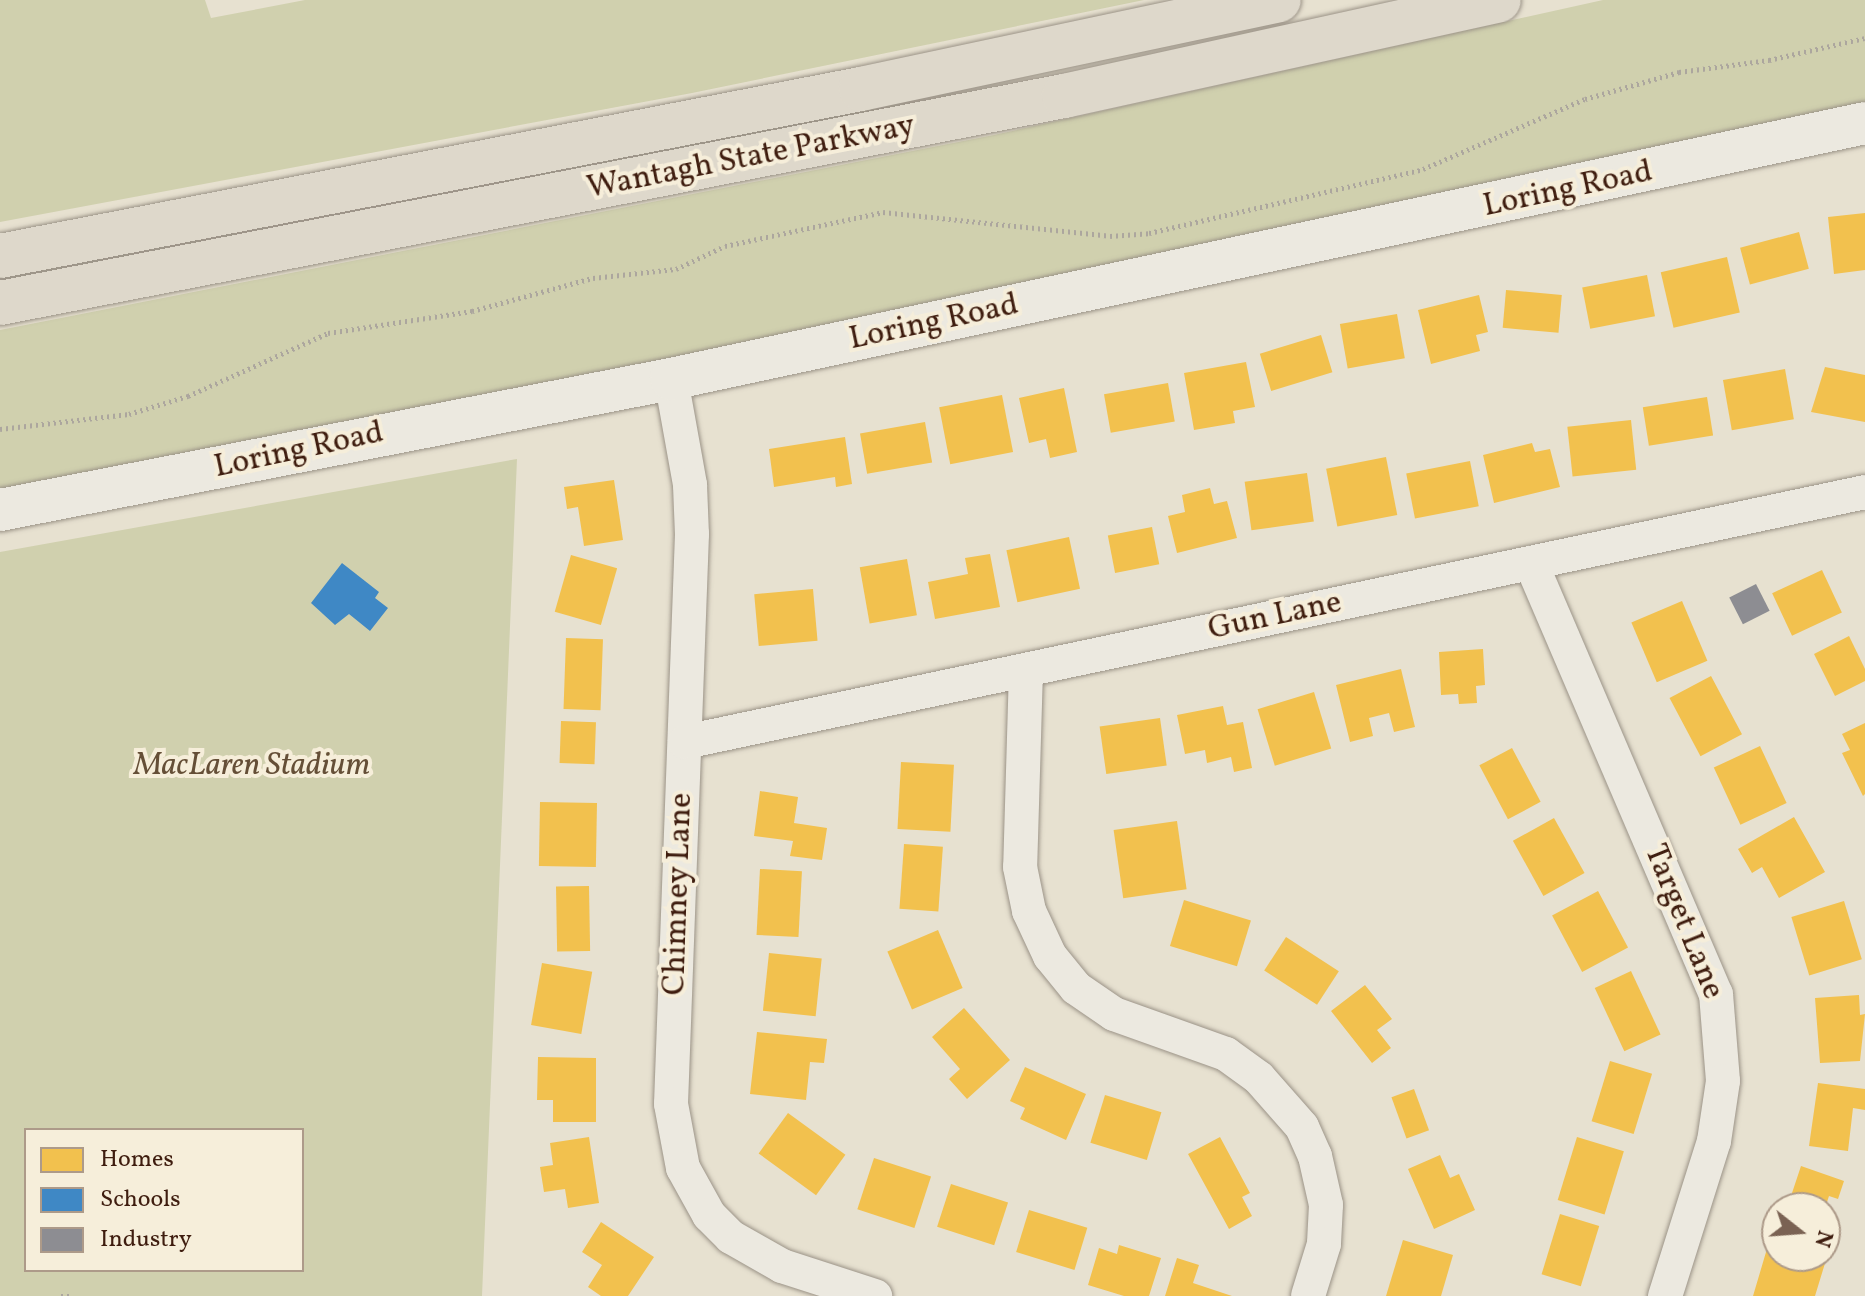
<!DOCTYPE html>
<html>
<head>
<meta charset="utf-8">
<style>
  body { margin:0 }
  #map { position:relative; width:1865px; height:1296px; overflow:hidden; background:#e7e1d0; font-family:Vollkorn,serif }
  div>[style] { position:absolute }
  .green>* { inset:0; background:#d0d0ae }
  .homes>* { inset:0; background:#f2c14e; transform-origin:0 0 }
  .schools>* { inset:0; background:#3f88c5 }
  .industry>* { inset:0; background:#8d8d92; transform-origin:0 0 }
  .path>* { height:5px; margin-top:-2.5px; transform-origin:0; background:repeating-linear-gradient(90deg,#aca69e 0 2px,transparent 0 6px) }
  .roads { filter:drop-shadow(0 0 2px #9b9387) drop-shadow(0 0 2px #9b9387) }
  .minor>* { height:34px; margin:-17px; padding:0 17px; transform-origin:17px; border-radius:17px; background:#ece9e0 }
  .tertiary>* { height:42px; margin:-21px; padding:0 21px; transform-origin:21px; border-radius:21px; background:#ece9e0 }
  .motorway>* { height:44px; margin:-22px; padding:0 22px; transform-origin:22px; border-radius:22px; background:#ded8cb }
  span { translate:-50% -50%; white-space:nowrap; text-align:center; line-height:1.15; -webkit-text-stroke:8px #f6eeda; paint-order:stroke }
  .street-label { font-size:32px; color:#3f1d0f }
  .park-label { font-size:32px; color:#654f37; font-style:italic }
  .legend { position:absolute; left:24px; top:1128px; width:280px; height:144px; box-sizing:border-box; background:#f6eeda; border:2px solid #ad9a89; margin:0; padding:10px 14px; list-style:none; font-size:24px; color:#3f1d0f }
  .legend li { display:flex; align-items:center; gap:16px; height:40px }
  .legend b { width:40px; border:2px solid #ad9a89 }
  .north { position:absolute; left:1761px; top:1192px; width:80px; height:80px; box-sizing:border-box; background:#f6eeda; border:2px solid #ad9a89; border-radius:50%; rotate:107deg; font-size:22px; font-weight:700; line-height:32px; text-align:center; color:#3f1d0f }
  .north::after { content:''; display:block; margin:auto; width:28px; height:36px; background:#7a6253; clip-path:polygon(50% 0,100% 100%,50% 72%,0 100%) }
</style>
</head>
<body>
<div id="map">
  <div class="green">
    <i style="clip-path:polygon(0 0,205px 0,211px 18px,305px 0,1144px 0,692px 93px,0 222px)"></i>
    <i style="clip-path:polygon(1603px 0,1865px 0,1865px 110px,1283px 239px,0 496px,0 330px,994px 135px)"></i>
    <i style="clip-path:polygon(evenodd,517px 459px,482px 1296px,0 1296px,0 552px,517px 459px,26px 1130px,302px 1130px,302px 1270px,26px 1270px,26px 1130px)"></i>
  </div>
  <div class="homes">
    <i style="clip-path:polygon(1865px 213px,1865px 270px,1834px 274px,1828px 217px)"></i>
    <i style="left:1799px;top:232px;width:38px;height:61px;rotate:75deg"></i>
    <i style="left:1727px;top:257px;width:57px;height:68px;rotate:77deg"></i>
    <i style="left:1647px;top:275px;width:42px;height:66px;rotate:79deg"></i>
    <i style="left:1506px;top:290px;width:56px;height:38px;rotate:5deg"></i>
    <i style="clip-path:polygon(1479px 295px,1488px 332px,1476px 335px,1480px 351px,1431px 364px,1418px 310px)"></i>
    <i style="left:1397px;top:314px;width:45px;height:58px;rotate:80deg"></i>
    <i style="left:1321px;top:335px;width:39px;height:64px;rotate:73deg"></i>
    <i style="clip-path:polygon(1246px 362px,1255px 407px,1233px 411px,1235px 423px,1194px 430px,1184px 373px)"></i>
    <i style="clip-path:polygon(1825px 367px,1865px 375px,1865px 422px,1811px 412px)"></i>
    <i style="left:1785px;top:369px;width:51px;height:63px;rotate:80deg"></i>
    <i style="left:1168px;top:383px;width:39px;height:65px;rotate:80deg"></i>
    <i style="clip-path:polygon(1064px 388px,1077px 452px,1050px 458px,1046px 439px,1029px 443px,1019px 398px)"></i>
    <i style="left:1002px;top:395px;width:58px;height:64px;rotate:79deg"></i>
    <i style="left:1707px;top:397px;width:39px;height:65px;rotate:81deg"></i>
    <i style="left:1631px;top:420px;width:50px;height:64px;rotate:84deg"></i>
    <i style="left:925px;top:422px;width:41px;height:66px;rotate:80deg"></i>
    <i style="clip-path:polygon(845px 437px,852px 484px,836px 487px,835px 477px,774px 487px,769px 449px)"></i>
    <i style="clip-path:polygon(1532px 443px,1535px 452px,1550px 449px,1560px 487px,1494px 503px,1483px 455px)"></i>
    <i style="left:1386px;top:457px;width:59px;height:61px;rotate:79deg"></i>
    <i style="left:1470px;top:461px;width:46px;height:65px;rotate:79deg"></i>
    <i style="left:1307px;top:473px;width:49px;height:63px;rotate:82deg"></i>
    <i style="clip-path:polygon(614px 480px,623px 540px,584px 546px,578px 507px,567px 509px,564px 487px)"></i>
    <i style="clip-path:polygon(1210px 488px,1214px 504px,1227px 501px,1237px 538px,1177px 553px,1168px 516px,1185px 512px,1182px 495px)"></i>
    <i style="left:1152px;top:527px;width:38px;height:45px;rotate:79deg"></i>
    <i style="left:1069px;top:537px;width:53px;height:64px;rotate:78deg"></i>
    <i style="clip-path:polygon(990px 554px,1000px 607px,935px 619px,928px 582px,968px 574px,965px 558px)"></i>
    <i style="left:571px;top:555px;width:48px;height:59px;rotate:16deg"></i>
    <i style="left:907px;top:559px;width:57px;height:48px;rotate:80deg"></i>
    <i style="left:1822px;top:570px;width:47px;height:55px;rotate:65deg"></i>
    <i style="left:813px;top:589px;width:52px;height:59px;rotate:85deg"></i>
    <i style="left:1682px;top:601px;width:65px;height:55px;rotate:67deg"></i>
    <i style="clip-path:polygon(1849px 636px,1865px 669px,1865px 681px,1835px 696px,1814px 654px)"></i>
    <i style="left:566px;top:638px;width:37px;height:71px;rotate:2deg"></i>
    <i style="clip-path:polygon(1483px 649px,1485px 685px,1476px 686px,1477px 703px,1459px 704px,1458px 694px,1441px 695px,1439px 652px)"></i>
    <i style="clip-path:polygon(1401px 669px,1415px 727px,1394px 732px,1389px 713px,1369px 718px,1373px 736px,1350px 742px,1336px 685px)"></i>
    <i style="left:1711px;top:676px;width:66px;height:47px;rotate:62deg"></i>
    <i style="left:1314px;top:692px;width:59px;height:59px;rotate:73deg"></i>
    <i style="clip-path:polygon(1223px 706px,1227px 725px,1243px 722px,1252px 768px,1234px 772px,1231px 757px,1207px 763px,1205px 750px,1185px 754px,1177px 715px)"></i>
    <i style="left:1160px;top:718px;width:48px;height:61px;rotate:82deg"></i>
    <i style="left:561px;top:721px;width:35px;height:42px;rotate:2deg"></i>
    <i style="clip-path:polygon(1865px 723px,1865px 794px,1863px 796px,1842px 753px,1850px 750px,1842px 734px)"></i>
    <i style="left:1760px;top:746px;width:63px;height:51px;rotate:65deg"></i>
    <i style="left:1512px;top:748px;width:61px;height:37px;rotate:62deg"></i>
    <i style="left:901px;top:762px;width:53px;height:67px;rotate:3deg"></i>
    <i style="clip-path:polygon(760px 791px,798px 797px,794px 823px,827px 828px,822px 860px,790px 856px,793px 841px,754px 836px)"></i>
    <i style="left:540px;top:802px;width:57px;height:64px;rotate:1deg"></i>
    <i style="clip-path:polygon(1794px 817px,1825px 872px,1779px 898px,1762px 867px,1752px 873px,1738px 849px)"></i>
    <i style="left:1554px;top:818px;width:63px;height:47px;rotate:61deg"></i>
    <i style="left:1177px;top:821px;width:69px;height:64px;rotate:82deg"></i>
    <i style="left:904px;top:844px;width:39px;height:65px;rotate:4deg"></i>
    <i style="left:760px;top:869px;width:42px;height:66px;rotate:3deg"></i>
    <i style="left:589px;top:886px;width:65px;height:33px;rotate:89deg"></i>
    <i style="left:1598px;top:891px;width:64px;height:52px;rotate:62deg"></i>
    <i style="left:1184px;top:900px;width:70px;height:48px;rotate:17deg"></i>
    <i style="left:1844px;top:901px;width:61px;height:55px;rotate:73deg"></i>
    <i style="left:938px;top:930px;width:63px;height:55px;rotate:67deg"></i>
    <i style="left:1286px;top:937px;width:63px;height:40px;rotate:33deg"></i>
    <i style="left:769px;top:953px;width:53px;height:58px;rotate:6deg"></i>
    <i style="left:542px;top:963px;width:51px;height:63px;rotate:10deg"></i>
    <i style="left:1631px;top:971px;width:70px;height:40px;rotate:65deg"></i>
    <i style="clip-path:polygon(1365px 985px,1392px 1019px,1377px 1030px,1391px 1048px,1372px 1063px,1331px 1011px)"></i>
    <i style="clip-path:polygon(1859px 995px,1860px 1015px,1865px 1014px,1860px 1061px,1820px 1063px,1815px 998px)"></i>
    <i style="clip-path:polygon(964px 1008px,1010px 1060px,967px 1099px,949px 1079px,960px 1069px,932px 1037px)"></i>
    <i style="clip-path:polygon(757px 1032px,827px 1039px,824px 1063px,810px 1062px,806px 1100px,750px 1094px)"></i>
    <i style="clip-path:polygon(538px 1057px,596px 1058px,596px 1122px,553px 1122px,553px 1100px,537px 1100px)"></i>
    <i style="left:1610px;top:1061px;width:44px;height:63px;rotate:17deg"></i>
    <i style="clip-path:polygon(1025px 1067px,1086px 1094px,1066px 1140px,1020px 1119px,1025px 1108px,1010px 1101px)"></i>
    <i style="clip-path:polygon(1818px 1083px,1865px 1089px,1865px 1110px,1853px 1108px,1848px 1151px,1809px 1146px)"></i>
    <i style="left:1414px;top:1089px;width:44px;height:24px;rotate:70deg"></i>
    <i style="left:1105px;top:1095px;width:59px;height:50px;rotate:17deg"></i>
    <i style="left:788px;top:1113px;width:71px;height:50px;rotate:36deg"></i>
    <i style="clip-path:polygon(589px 1137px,599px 1203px,568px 1208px,565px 1189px,544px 1192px,540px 1167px,553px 1165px,550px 1143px)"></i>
    <i style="clip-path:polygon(1220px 1137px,1250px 1193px,1242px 1197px,1252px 1216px,1229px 1229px,1188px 1154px)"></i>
    <i style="left:1577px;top:1137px;width:49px;height:66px;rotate:17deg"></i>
    <i style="clip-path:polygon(1440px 1155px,1450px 1178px,1459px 1174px,1475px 1210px,1434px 1229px,1408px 1169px)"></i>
    <i style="left:874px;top:1158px;width:60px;height:54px;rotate:18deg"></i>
    <i style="clip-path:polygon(1801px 1166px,1844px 1181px,1838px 1199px,1829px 1196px,1825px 1208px,1787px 1208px)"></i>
    <i style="left:951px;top:1184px;width:60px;height:45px;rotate:18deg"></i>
    <i style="left:1029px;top:1210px;width:61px;height:44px;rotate:17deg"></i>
    <i style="left:1560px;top:1214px;width:41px;height:63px;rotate:17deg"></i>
    <i style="clip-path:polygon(601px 1222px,654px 1257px,628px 1296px,601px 1296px,588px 1287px,602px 1265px,582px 1252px)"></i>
    <i style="clip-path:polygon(1403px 1240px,1453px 1255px,1441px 1296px,1386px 1296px)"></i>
    <i style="clip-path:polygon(1769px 1242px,1777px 1244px,1777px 1256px,1826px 1260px,1815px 1296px,1753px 1296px)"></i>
    <i style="clip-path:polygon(1119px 1245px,1161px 1258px,1149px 1296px,1124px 1296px,1088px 1285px,1099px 1248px,1117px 1254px)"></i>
    <i style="clip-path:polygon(1177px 1258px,1199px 1265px,1193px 1283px,1232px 1296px,1165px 1296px)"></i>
  </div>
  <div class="schools">
    <i style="clip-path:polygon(342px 563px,379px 592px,375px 598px,388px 608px,370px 631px,349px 614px,335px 625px,311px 603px)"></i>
  </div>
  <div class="industry">
    <i style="left:1756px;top:584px;width:30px;height:30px;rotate:63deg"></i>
  </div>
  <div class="path">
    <i style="left:0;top:429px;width:130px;rotate:-6.6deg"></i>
    <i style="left:129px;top:414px;width:62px;rotate:-17deg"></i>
    <i style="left:188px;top:396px;width:154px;rotate:-24.2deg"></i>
    <i style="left:328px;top:333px;width:146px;rotate:-8.7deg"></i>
    <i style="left:472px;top:311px;width:125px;rotate:-15.3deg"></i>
    <i style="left:593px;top:278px;width:83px;rotate:-6.2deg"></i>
    <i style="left:676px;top:269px;width:54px;rotate:-25.1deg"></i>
    <i style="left:725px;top:246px;width:162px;rotate:-12.1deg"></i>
    <i style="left:883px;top:212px;width:228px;rotate:6deg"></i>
    <i style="left:1110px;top:236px;width:39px;rotate:-4deg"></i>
    <i style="left:1149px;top:233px;width:281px;rotate:-13.1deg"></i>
    <i style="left:1423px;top:169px;width:176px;rotate:-23.4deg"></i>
    <i style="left:1585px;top:99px;width:98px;rotate:-16deg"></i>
    <i style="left:1679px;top:72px;width:91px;rotate:-7.6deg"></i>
    <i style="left:1769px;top:60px;width:98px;rotate:-12.9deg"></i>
    <i style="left:61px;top:1296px;width:11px"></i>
  </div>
  <div class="roads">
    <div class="minor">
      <i style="left:671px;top:379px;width:108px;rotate:79.8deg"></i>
      <i style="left:690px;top:485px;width:49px;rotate:87.7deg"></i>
      <i style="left:692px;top:534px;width:570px;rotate:92.11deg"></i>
      <i style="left:671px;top:1104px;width:65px;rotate:79.4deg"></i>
      <i style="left:683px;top:1168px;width:54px;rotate:61deg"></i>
      <i style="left:709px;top:1215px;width:31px;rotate:45deg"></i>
      <i style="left:731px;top:1237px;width:59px;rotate:29.6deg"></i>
      <i style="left:782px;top:1266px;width:98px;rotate:17.9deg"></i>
      <i style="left:1531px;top:563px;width:469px;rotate:66.8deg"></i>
      <i style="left:1716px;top:994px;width:87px;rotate:85.4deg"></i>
      <i style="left:1723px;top:1081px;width:61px;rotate:98.5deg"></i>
      <i style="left:1714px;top:1141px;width:163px;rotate:107.5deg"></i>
      <i style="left:1026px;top:670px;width:197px;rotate:91.7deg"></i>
      <i style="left:1020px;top:867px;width:45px;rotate:78.4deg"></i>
      <i style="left:1029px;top:911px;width:50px;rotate:65deg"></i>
      <i style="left:1050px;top:956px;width:41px;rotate:50.9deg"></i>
      <i style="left:1076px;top:988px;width:46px;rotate:34.4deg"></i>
      <i style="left:1114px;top:1014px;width:119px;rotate:19.7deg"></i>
      <i style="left:1226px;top:1054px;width:41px;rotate:36deg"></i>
      <i style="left:1259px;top:1078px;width:65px;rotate:48.7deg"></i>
      <i style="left:1302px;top:1127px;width:32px;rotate:66deg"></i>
      <i style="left:1315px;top:1156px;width:50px;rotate:77.3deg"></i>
      <i style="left:1326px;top:1205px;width:39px;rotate:93deg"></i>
      <i style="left:1324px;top:1244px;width:54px;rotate:107.1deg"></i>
      <i style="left:685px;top:742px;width:1206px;rotate:-11.96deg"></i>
    </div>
    <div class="tertiary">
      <i style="left:0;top:510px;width:684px;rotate:-11.05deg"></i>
      <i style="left:671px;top:379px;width:1221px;rotate:-12.1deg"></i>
    </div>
    <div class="motorway">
      <i style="left:0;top:256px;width:877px;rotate:-10.98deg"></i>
      <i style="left:861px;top:89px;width:427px;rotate:-12deg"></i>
      <i style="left:0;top:303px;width:1084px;rotate:-11.01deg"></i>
      <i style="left:1064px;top:96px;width:445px;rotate:-12.4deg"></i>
    </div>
  </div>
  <div class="street-label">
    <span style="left:751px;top:158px;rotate:-11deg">Wantagh State Parkway</span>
    <span style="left:1568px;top:190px;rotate:-12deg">Loring Road</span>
    <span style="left:934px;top:323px;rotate:-12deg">Loring Road</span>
    <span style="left:299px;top:451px;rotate:-12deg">Loring Road</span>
    <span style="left:1275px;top:617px;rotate:-12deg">Gun Lane</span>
    <span style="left:679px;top:894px;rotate:-88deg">Chimney Lane</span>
    <span style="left:1683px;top:922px;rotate:68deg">Target Lane</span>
  </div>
  <div class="park-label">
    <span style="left:252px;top:766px">MacLaren Stadium</span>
  </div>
  <ul class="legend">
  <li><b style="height:22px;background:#f2c14e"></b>Homes</li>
  <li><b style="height:22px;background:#3f88c5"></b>Schools</li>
  <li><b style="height:22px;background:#8d8d92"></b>Industry</li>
  </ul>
  <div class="north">N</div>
</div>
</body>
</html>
